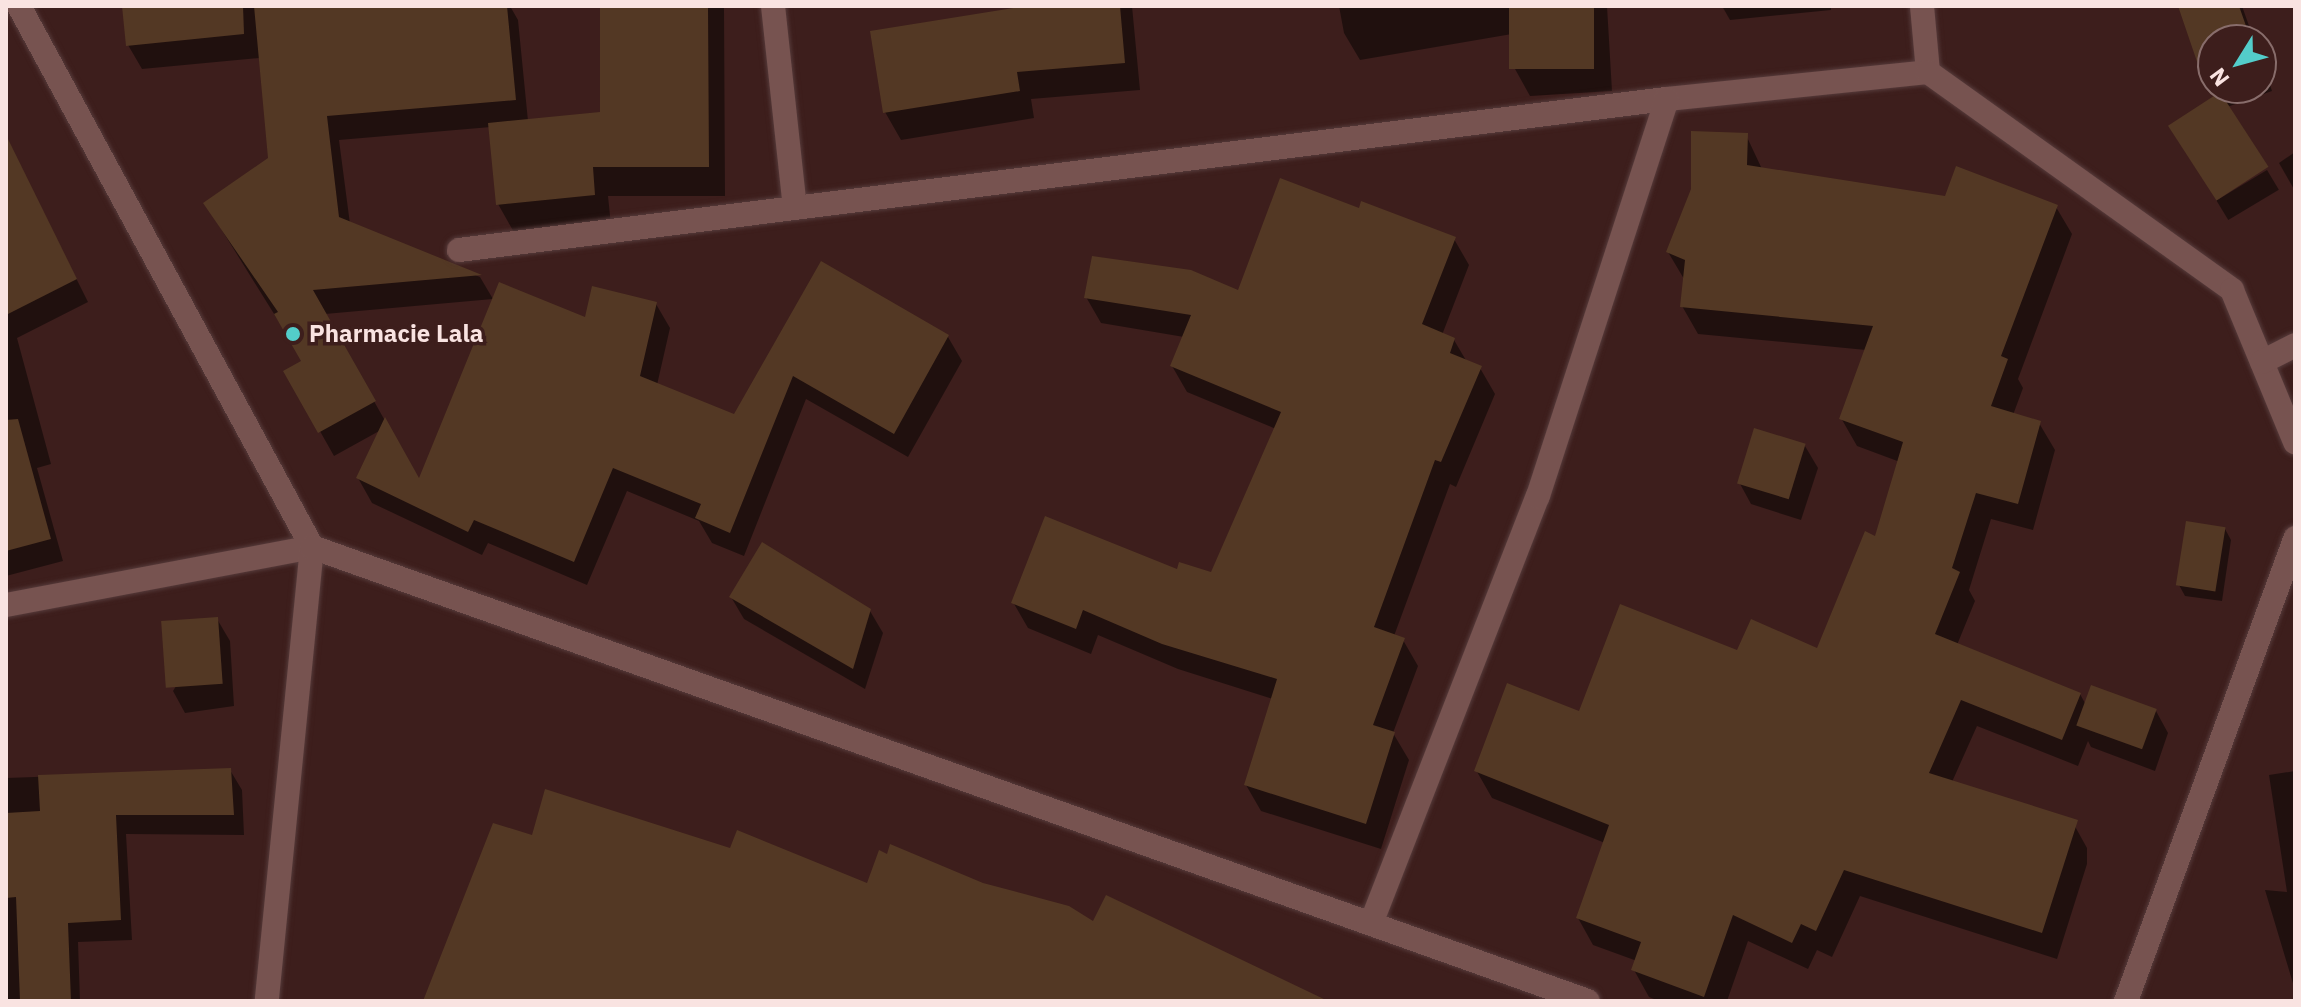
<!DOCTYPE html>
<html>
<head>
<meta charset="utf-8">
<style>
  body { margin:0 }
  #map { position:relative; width:2301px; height:1007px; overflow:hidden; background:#3d1e1c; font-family:"IBM Plex Sans",sans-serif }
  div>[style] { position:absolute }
  .shadow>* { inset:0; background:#0007; transform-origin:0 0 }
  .building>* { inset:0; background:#533824; transform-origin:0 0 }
  .roads { filter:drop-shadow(0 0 2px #563b3b) drop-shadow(0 0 2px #563b3b) }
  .street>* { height:24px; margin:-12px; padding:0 12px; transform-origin:12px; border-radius:12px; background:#775350 }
  .secondary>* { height:24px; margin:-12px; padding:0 12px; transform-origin:12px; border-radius:12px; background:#775350 }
  .dots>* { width:22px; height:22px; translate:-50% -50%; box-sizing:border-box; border:4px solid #3d1e1c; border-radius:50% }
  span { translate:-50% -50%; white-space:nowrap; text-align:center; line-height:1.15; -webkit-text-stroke:7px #3d1e1c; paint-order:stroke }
  .poi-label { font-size:24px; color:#f9e3e1; font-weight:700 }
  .left { translate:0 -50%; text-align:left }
  .frame { position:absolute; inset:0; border:8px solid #f9e3e1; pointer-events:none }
  .north { position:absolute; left:2197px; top:24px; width:80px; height:80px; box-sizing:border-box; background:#3d1e1c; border:2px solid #886d6b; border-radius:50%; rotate:233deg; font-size:22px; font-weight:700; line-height:32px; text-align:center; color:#f9e3e1 }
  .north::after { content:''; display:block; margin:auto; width:28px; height:36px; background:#53cdca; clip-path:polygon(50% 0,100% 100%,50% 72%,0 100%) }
</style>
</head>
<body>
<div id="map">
  <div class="shadow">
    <i style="clip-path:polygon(124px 6px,510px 6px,518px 20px,528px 121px,602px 114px,602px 6px,724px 6px,725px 196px,608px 196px,611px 225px,515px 234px,498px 204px,491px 127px,339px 140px,350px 224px,480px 277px,493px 299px,325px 314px,420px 483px,586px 319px,656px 304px,670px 328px,657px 385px,735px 417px,821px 264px,948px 337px,962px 361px,908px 457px,806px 399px,744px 556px,712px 543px,699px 521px,627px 491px,587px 585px,488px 543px,482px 555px,372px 503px,358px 478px,381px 430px,334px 456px,286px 371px,304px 362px,205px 203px,270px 159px,260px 58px,142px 69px,128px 45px)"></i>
    <i style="clip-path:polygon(1027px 6px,1132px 6px,1140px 90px,1031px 99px,1034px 118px,901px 140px,885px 112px)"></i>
    <i style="clip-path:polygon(1339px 6px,1607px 6px,1612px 91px,1530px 96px,1515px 69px,1512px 34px,1360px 60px,1344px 33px)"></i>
    <i style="clip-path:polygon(1722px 6px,1831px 6px,1831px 10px,1730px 20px)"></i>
    <i style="clip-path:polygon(2180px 6px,2242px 6px,2254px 40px,2213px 40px,2213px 88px,2261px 88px,2261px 59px,2272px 91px,2227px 107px,2214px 98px)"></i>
    <i style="clip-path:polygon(1746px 135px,1762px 169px,1946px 198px,2056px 207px,2072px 234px,2018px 379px,2023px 388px,2013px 415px,2039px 423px,2055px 450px,2033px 530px,1991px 519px,1969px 590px,1975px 601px,1957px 645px,2080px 694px,2086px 705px,2156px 711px,2168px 733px,2155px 771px,2091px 747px,2088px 741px,2078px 766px,1977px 726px,1952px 782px,2072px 821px,2087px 848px,2087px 864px,2057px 959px,1860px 896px,1832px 957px,1817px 950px,1808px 969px,1748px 941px,1727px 1001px,1659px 1001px,1649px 997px,1634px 970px,1637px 961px,1593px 945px,1578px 918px,1605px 843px,1492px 798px,1476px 770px,1580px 714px,1738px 653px,1818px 651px,1877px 538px,1900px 462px,1857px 446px,1841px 418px,1866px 350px,1698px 334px,1682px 306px,1684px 279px,1668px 252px)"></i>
    <i style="clip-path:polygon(2295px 152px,2295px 191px,2279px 163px)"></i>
    <i style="left:2267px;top:170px;width:23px;height:59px;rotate:59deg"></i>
    <i style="clip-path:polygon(1360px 210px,1454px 239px,1469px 265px,1442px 335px,1454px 340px,1467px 362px,1480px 368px,1495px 394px,1456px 487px,1450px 484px,1394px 636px,1403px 640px,1418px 666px,1393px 733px,1409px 760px,1381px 849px,1261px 811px,1246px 785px,1273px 699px,1178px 669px,1098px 635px,1091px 654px,1028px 628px,1013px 602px,1212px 574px,1276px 429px,1187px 392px,1172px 366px,1184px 337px,1101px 323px,1086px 297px,1240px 293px)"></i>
    <i style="clip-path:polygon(6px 213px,52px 230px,88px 302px,17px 338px,51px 464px,37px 468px,63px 561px,6px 576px)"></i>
    <i style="clip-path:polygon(1805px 446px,1818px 468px,1801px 520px,1751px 504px,1739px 482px)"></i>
    <i style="clip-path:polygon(2225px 529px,2231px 540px,2222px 601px,2185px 596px,2179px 585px)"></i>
    <i style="clip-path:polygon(731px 597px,870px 611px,883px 633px,865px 689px,744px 619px)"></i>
    <i style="clip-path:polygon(217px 619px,230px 641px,234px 706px,185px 713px,173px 691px)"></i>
    <i style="clip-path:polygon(230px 770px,242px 790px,244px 835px,126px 834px,132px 940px,78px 942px,80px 1001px,6px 1001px,6px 778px)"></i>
    <i style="clip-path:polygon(2295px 771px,2295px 990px,2265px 890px,2287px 892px,2269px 775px)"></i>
  </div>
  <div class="building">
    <i style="clip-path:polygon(122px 6px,243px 6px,244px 34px,126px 46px)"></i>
    <i style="clip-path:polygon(254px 6px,507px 6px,516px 100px,327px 116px,339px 217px,482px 275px,313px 290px,376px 401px,318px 433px,283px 371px,301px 361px,274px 314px,278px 312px,203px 203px,268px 158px)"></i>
    <i style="clip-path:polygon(600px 6px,708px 6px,709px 167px,593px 167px,595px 195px,496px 205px,488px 123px,600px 112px)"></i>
    <i style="clip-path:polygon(1025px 6px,1120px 6px,1125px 63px,1017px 72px,1020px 91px,883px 113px,870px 31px)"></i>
    <i style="left:1509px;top:6px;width:85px;height:63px"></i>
    <i style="clip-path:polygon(2178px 6px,2239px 6px,2251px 40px,2213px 40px,2213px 85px,2206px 88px)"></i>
    <i style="left:2220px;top:92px;width:89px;height:62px;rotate:57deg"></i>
    <i style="clip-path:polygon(1691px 131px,1748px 133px,1747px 165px,1945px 196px,1956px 166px,2058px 205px,2001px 356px,2008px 359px,1991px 406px,2041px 421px,2018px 504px,1976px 493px,1952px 568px,1960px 572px,1935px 634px,2081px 693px,2062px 740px,1961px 700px,1929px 773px,2078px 820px,2042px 933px,1844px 870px,1816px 931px,1801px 924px,1792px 943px,1733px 915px,1704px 997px,1631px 970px,1641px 942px,1576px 918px,1609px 825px,1474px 771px,1507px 683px,1579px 711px,1620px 604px,1737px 650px,1751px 619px,1817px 648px,1865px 531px,1875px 536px,1903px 442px,1839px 419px,1873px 326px,1680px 307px,1685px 260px,1666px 252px,1691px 189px)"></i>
    <i style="clip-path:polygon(6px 135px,77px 279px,6px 315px)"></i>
    <i style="clip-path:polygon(1280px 178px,1359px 208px,1361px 201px,1456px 237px,1422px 324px,1455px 338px,1450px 353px,1482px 366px,1441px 462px,1435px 460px,1374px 627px,1405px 638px,1373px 725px,1395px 732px,1366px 824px,1244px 785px,1277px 679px,1162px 644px,1083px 610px,1076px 629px,1011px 603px,1045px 516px,1177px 569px,1179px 562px,1211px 572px,1281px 412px,1170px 366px,1191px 315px,1084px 298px,1092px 256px,1191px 270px,1238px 290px)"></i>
    <i style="clip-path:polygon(821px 261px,949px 335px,894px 434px,793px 376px,730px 533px,695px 518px,701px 504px,613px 468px,574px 562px,474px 520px,468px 532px,356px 478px,385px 417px,419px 478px,499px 282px,585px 317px,592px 286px,657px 302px,640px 376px,734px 414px)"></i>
    <i style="clip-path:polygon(18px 419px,51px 539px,6px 551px,6px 420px)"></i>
    <i style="left:1754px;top:428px;width:54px;height:58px;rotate:17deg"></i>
    <i style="left:2186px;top:521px;width:40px;height:65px;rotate:9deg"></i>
    <i style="clip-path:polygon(762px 542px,871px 609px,853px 669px,729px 597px)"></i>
    <i style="left:218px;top:617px;width:67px;height:57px;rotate:86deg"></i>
    <i style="left:2091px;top:685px;width:70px;height:43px;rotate:20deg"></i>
    <i style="clip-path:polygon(231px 768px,234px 815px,116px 815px,121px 920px,68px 923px,71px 1001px,20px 1001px,16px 897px,6px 898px,6px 813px,40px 811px,38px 775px)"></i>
    <i style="clip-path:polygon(545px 789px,730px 848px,737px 830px,867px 883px,879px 850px,887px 854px,890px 844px,983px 883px,1069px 906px,1093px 921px,1106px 895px,1328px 1001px,423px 1001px,493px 823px,532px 835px)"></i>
  </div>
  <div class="roads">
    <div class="street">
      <i style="left:773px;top:6px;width:203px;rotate:83.8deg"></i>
      <i style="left:1922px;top:6px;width:66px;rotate:84.8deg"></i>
      <i style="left:459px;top:250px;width:1217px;rotate:-7.13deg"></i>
      <i style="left:1667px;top:99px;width:262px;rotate:-5.9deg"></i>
      <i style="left:1928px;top:72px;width:374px;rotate:35.6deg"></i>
      <i style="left:2232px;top:290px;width:165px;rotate:67.5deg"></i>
      <i style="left:2262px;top:362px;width:37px;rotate:-27deg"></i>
      <i style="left:6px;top:605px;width:311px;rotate:-10.7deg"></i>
      <i style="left:312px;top:547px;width:456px;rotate:95.7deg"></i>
      <i style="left:1372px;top:921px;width:456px;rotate:-68.7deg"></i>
      <i style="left:1538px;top:496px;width:417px;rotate:-72deg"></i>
      <i style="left:2126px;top:1001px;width:493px;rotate:-69.9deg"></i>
    </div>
    <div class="secondary">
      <i style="left:19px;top:6px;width:615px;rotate:61.56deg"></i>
      <i style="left:312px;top:547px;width:1354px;rotate:19.59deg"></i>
    </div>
  </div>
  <div class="dots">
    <i style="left:293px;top:334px;background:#53cdca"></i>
  </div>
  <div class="poi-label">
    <span class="left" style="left:309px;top:334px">Pharmacie Lala</span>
  </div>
  <div class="frame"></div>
  <div class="north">N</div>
</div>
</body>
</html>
